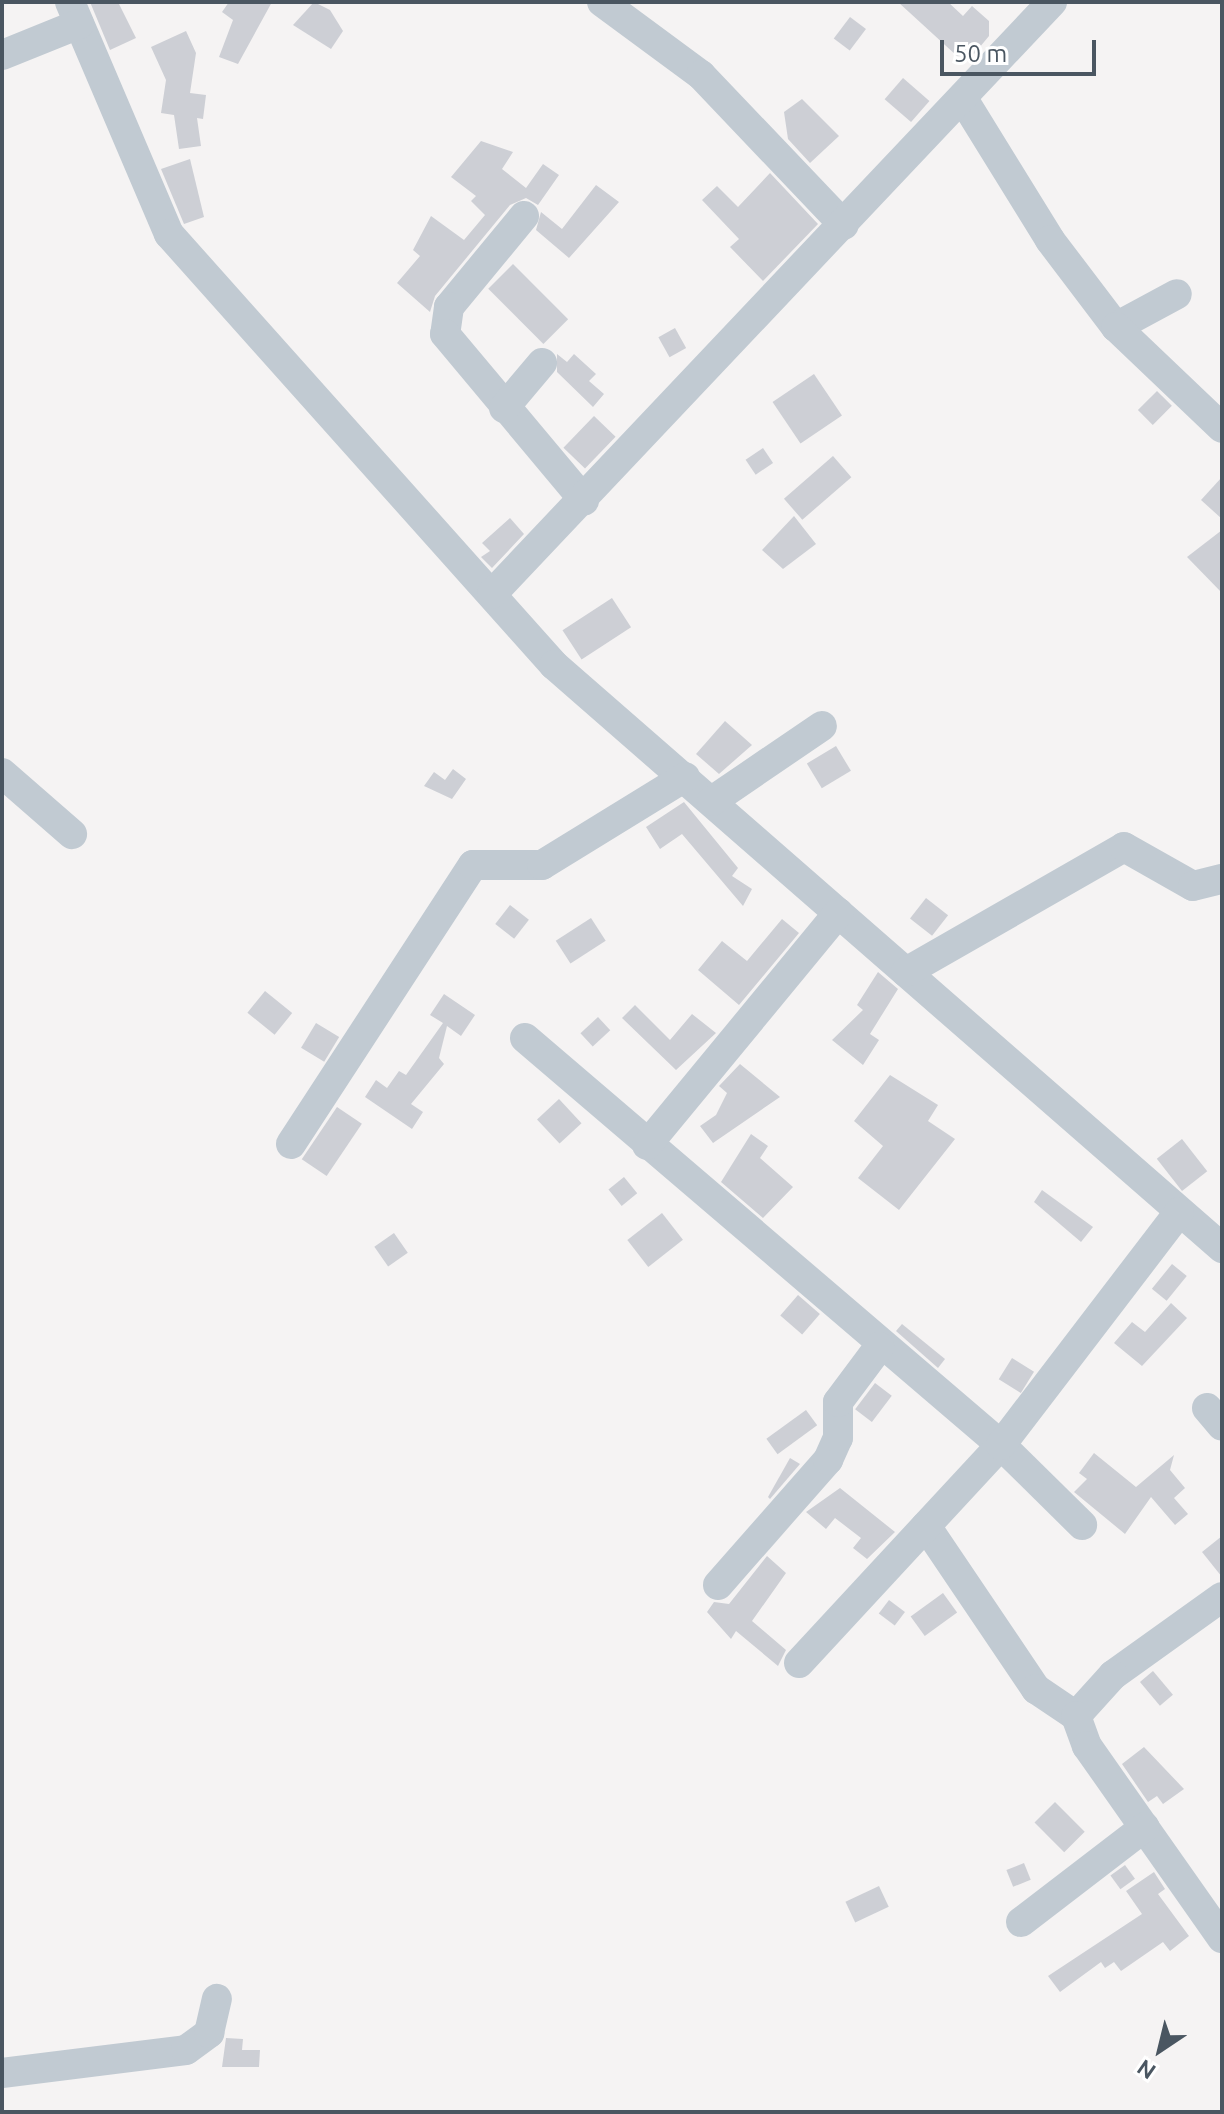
<!DOCTYPE html>
<html>
<head>
<meta charset="utf-8">
<style>
  body { margin:0 }
  #map { position:relative; width:1224px; height:2114px; overflow:hidden; background:#f5f3f3; font-family:Ubuntu,sans-serif }
  div>[style] { position:absolute }
  .building>* { inset:0; background:#cdcfd5; transform-origin:0 0 }
  .minor>* { height:30px; margin:-15px; padding:0 15px; transform-origin:15px; border-radius:15px; background:#c1cad2 }
  span { translate:-50% -50%; white-space:nowrap; text-align:center; line-height:1.15; -webkit-text-stroke:8px #fff; paint-order:stroke }
  .frame { position:absolute; inset:0; border:4px solid #4a5661; pointer-events:none }
  .north { position:absolute; left:1120px; top:2010px; width:80px; height:80px; -webkit-text-stroke:6px #fff; paint-order:stroke; rotate:215deg; font-size:22px; font-weight:700; line-height:32px; text-align:center; color:#4a5661 }
  .north::after { content:''; display:block; margin:auto; width:28px; height:36px; background:#4a5661; clip-path:polygon(50% 0,100% 100%,50% 72%,0 100%) }
  .scale { position:absolute; left:940px; top:40px; width:156px; height:36px; box-sizing:border-box; border:4px solid #4a5661; border-top:0; padding-left:10px; font-size:24px; line-height:28px; white-space:nowrap; color:#4a5661; -webkit-text-stroke:6px #fff; paint-order:stroke }
</style>
</head>
<body>
<div id="map">
  <div class="building">
    <i style="clip-path:polygon(90px 2px,118px 2px,136px 38px,110px 50px)"></i>
    <i style="clip-path:polygon(229px 2px,272px 2px,238px 64px,219px 57px,233px 20px,222px 12px)"></i>
    <i style="clip-path:polygon(314px 2px,330px 10px,343px 31px,331px 49px,293px 25px)"></i>
    <i style="clip-path:polygon(898px 2px,948px 2px,963px 16px,972px 6px,989px 21px,989px 36px,974px 54px,957px 56px)"></i>
    <i style="left:850px;top:17px;width:20px;height:27px;rotate:37deg"></i>
    <i style="clip-path:polygon(186px 31px,196px 53px,190px 93px,206px 95px,203px 119px,197px 118px,201px 146px,179px 149px,174px 115px,161px 113px,166px 80px,151px 47px)"></i>
    <i style="left:903px;top:78px;width:35px;height:28px;rotate:41deg"></i>
    <i style="clip-path:polygon(802px 99px,839px 136px,810px 163px,788px 139px,784px 112px)"></i>
    <i style="clip-path:polygon(481px 141px,513px 152px,502px 169px,526px 188px,543px 164px,559px 175px,538px 205px,526px 198px,510px 205px,435px 296px,430px 312px,397px 283px,420px 256px,413px 250px,431px 216px,464px 240px,485px 215px,471px 201px,476px 196px,451px 177px)"></i>
    <i style="clip-path:polygon(190px 159px,204px 217px,184px 224px,161px 169px)"></i>
    <i style="clip-path:polygon(770px 173px,818px 224px,763px 281px,730px 247px,739px 239px,702px 200px,717px 186px,738px 207px)"></i>
    <i style="clip-path:polygon(596px 185px,619px 202px,569px 258px,536px 230px,541px 212px,562px 229px)"></i>
    <i style="left:513px;top:264px;width:78px;height:35px;rotate:45deg"></i>
    <i style="left:675px;top:328px;width:23px;height:19px;rotate:61deg"></i>
    <i style="clip-path:polygon(557px 354px,567px 362px,574px 354px,596px 374px,589px 381px,604px 394px,593px 407px,557px 372px)"></i>
    <i style="left:814px;top:374px;width:50px;height:50px;rotate:56deg"></i>
    <i style="left:1157px;top:391px;width:21px;height:27px;rotate:45deg"></i>
    <i style="left:594px;top:416px;width:30px;height:44px;rotate:44deg"></i>
    <i style="left:763px;top:448px;width:18px;height:21px;rotate:56deg"></i>
    <i style="left:833px;top:456px;width:28px;height:65px;rotate:49deg"></i>
    <i style="clip-path:polygon(1222px 477px,1222px 519px,1201px 500px)"></i>
    <i style="clip-path:polygon(794px 516px,816px 544px,783px 569px,762px 550px)"></i>
    <i style="clip-path:polygon(510px 518px,524px 534px,492px 568px,481px 557px,490px 551px,482px 543px)"></i>
    <i style="clip-path:polygon(1222px 530px,1222px 593px,1187px 557px)"></i>
    <i style="left:612px;top:598px;width:35px;height:59px;rotate:57deg"></i>
    <i style="clip-path:polygon(725px 721px,752px 745px,719px 774px,696px 754px)"></i>
    <i style="left:836px;top:746px;width:29px;height:34px;rotate:59deg"></i>
    <i style="clip-path:polygon(453px 769px,466px 779px,452px 799px,424px 786px,434px 772px,445px 780px)"></i>
    <i style="clip-path:polygon(684px 802px,738px 868px,732px 876px,752px 889px,743px 906px,682px 834px,660px 849px,646px 827px)"></i>
    <i style="left:926px;top:898px;width:28px;height:26px;rotate:38deg"></i>
    <i style="left:510px;top:905px;width:24px;height:24px;rotate:38deg"></i>
    <i style="left:591px;top:918px;width:27px;height:42px;rotate:57deg"></i>
    <i style="clip-path:polygon(782px 919px,799px 933px,739px 1005px,698px 970px,722px 941px,747px 961px)"></i>
    <i style="clip-path:polygon(878px 972px,898px 989px,870px 1034px,879px 1040px,863px 1065px,832px 1040px,863px 1010px,857px 1005px)"></i>
    <i style="left:265px;top:991px;width:35px;height:28px;rotate:39deg"></i>
    <i style="clip-path:polygon(444px 994px,475px 1015px,461px 1036px,447px 1026px,439px 1058px,444px 1064px,411px 1104px,423px 1112px,412px 1129px,365px 1097px,376px 1080px,387px 1088px,399px 1071px,406px 1075px,443px 1023px,430px 1015px)"></i>
    <i style="clip-path:polygon(635px 1005px,670px 1040px,692px 1014px,716px 1033px,676px 1070px,622px 1018px)"></i>
    <i style="left:598px;top:1017px;width:18px;height:24px;rotate:47deg"></i>
    <i style="left:316px;top:1023px;width:27px;height:29px;rotate:31deg"></i>
    <i style="clip-path:polygon(740px 1064px,780px 1097px,713px 1143px,700px 1126px,716px 1115px,727px 1093px,719px 1086px)"></i>
    <i style="clip-path:polygon(890px 1075px,938px 1105px,928px 1121px,955px 1139px,899px 1210px,858px 1178px,883px 1146px,854px 1121px)"></i>
    <i style="left:559px;top:1099px;width:33px;height:30px;rotate:47deg"></i>
    <i style="left:337px;top:1107px;width:30px;height:63px;rotate:34deg"></i>
    <i style="clip-path:polygon(751px 1134px,768px 1146px,760px 1158px,793px 1187px,763px 1218px,721px 1182px)"></i>
    <i style="left:1182px;top:1139px;width:41px;height:32px;rotate:52deg"></i>
    <i style="left:624px;top:1177px;width:21px;height:20px;rotate:51deg"></i>
    <i style="clip-path:polygon(1042px 1190px,1093px 1227px,1081px 1242px,1034px 1202px)"></i>
    <i style="left:662px;top:1213px;width:34px;height:44px;rotate:52deg"></i>
    <i style="left:394px;top:1233px;width:24px;height:24px;rotate:55deg"></i>
    <i style="left:1172px;top:1264px;width:19px;height:32px;rotate:39deg"></i>
    <i style="left:798px;top:1295px;width:29px;height:27px;rotate:41deg"></i>
    <i style="clip-path:polygon(1171px 1303px,1187px 1318px,1142px 1366px,1114px 1343px,1132px 1322px,1145px 1332px)"></i>
    <i style="clip-path:polygon(902px 1324px,945px 1359px,938px 1368px,896px 1331px)"></i>
    <i style="left:1012px;top:1358px;width:26px;height:25px;rotate:32deg"></i>
    <i style="left:875px;top:1383px;width:21px;height:33px;rotate:37deg"></i>
    <i style="left:806px;top:1410px;width:19px;height:49px;rotate:54deg"></i>
    <i style="clip-path:polygon(1094px 1453px,1136px 1487px,1174px 1455px,1170px 1470px,1185px 1488px,1174px 1498px,1188px 1514px,1175px 1525px,1151px 1497px,1125px 1534px,1074px 1492px,1087px 1479px,1079px 1473px)"></i>
    <i style="clip-path:polygon(790px 1458px,800px 1464px,770px 1499px,768px 1497px)"></i>
    <i style="clip-path:polygon(840px 1488px,895px 1532px,867px 1559px,853px 1548px,861px 1538px,835px 1518px,826px 1529px,806px 1512px)"></i>
    <i style="clip-path:polygon(1222px 1536px,1222px 1577px,1202px 1552px)"></i>
    <i style="clip-path:polygon(767px 1556px,786px 1573px,752px 1621px,786px 1650px,778px 1666px,736px 1631px,731px 1639px,707px 1612px,714px 1602px,729px 1604px)"></i>
    <i style="left:943px;top:1593px;width:24px;height:40px;rotate:54deg"></i>
    <i style="left:889px;top:1600px;width:20px;height:17px;rotate:37deg"></i>
    <i style="left:1153px;top:1671px;width:31px;height:17px;rotate:50deg"></i>
    <i style="clip-path:polygon(1144px 1747px,1184px 1789px,1163px 1804px,1157px 1796px,1148px 1802px,1122px 1764px)"></i>
    <i style="left:1055px;top:1802px;width:42px;height:29px;rotate:45deg"></i>
    <i style="left:1024px;top:1863px;width:18px;height:19px;rotate:68deg"></i>
    <i style="left:1125px;top:1865px;width:17px;height:18px;rotate:54deg"></i>
    <i style="clip-path:polygon(1154px 1872px,1165px 1889px,1158px 1894px,1189px 1936px,1170px 1951px,1163px 1942px,1121px 1971px,1114px 1962px,1105px 1968px,1101px 1962px,1060px 1992px,1048px 1976px,1142px 1914px,1126px 1891px)"></i>
    <i style="left:879px;top:1886px;width:23px;height:37px;rotate:65deg"></i>
    <i style="clip-path:polygon(226px 2038px,243px 2039px,242px 2050px,260px 2050px,259px 2067px,222px 2067px)"></i>
  </div>
  <div class="minor">
    <i style="left:70px;top:2px;width:252px;rotate:66.9deg"></i>
    <i style="left:169px;top:234px;width:578px;rotate:48.23deg"></i>
    <i style="left:554px;top:665px;width:887px;rotate:41.11deg"></i>
    <i style="left:602px;top:2px;width:123px;rotate:36.4deg"></i>
    <i style="left:701px;top:75px;width:207px;rotate:46.4deg"></i>
    <i style="left:2px;top:55px;width:83px;rotate:-21.9deg"></i>
    <i style="left:963px;top:99px;width:166px;rotate:58.3deg"></i>
    <i style="left:1050px;top:240px;width:109px;rotate:52.8deg"></i>
    <i style="left:1116px;top:327px;width:69px;rotate:-28.4deg"></i>
    <i style="left:524px;top:216px;width:118px;rotate:129.5deg"></i>
    <i style="left:449px;top:307px;width:27px;rotate:98deg"></i>
    <i style="left:445px;top:334px;width:217px;rotate:50.1deg"></i>
    <i style="left:1116px;top:327px;width:146px;rotate:43.6deg"></i>
    <i style="left:504px;top:408px;width:59px;rotate:-49.8deg"></i>
    <i style="left:492px;top:594px;width:815px;rotate:-46.59deg"></i>
    <i style="left:2px;top:773px;width:93px;rotate:41.1deg"></i>
    <i style="left:712px;top:801px;width:133px;rotate:-34.3deg"></i>
    <i style="left:906px;top:972px;width:251px;rotate:-29.8deg"></i>
    <i style="left:1124px;top:847px;width:79px;rotate:29.5deg"></i>
    <i style="left:1193px;top:886px;width:30px;rotate:-14deg"></i>
    <i style="left:525px;top:1038px;width:626px;rotate:40.53deg"></i>
    <i style="left:1001px;top:1445px;width:114px;rotate:44.6deg"></i>
    <i style="left:291px;top:1144px;width:333px;rotate:-56.9deg"></i>
    <i style="left:473px;top:865px;width:69px"></i>
    <i style="left:542px;top:865px;width:168px;rotate:-31.6deg"></i>
    <i style="left:647px;top:1145px;width:301px;rotate:-50.5deg"></i>
    <i style="left:1207px;top:1408px;width:23px;rotate:50deg"></i>
    <i style="left:926px;top:1526px;width:197px;rotate:56deg"></i>
    <i style="left:1036px;top:1689px;width:48px;rotate:34deg"></i>
    <i style="left:718px;top:1585px;width:167px;rotate:-48.7deg"></i>
    <i style="left:828px;top:1460px;width:24px;rotate:-66deg"></i>
    <i style="left:838px;top:1438px;width:36px;rotate:-90deg"></i>
    <i style="left:838px;top:1402px;width:69px;rotate:-53.3deg"></i>
    <i style="left:1222px;top:1597px;width:134px;rotate:144.4deg"></i>
    <i style="left:1113px;top:1675px;width:55px;rotate:132.1deg"></i>
    <i style="left:1076px;top:1716px;width:32px;rotate:70deg"></i>
    <i style="left:1087px;top:1746px;width:235px;rotate:54.9deg"></i>
    <i style="left:799px;top:1663px;width:297px;rotate:-47.2deg"></i>
    <i style="left:1001px;top:1445px;width:293px;rotate:-52.6deg"></i>
    <i style="left:1021px;top:1922px;width:156px;rotate:-37.5deg"></i>
    <i style="left:2px;top:2073px;width:185px;rotate:-7.1deg"></i>
    <i style="left:186px;top:2050px;width:29px;rotate:-36deg"></i>
    <i style="left:209px;top:2033px;width:35px;rotate:-77deg"></i>
  </div>
  <div class="frame"></div>
  <div class="north">N</div>
  <div class="scale">50 m</div>
</div>
</body>
</html>
